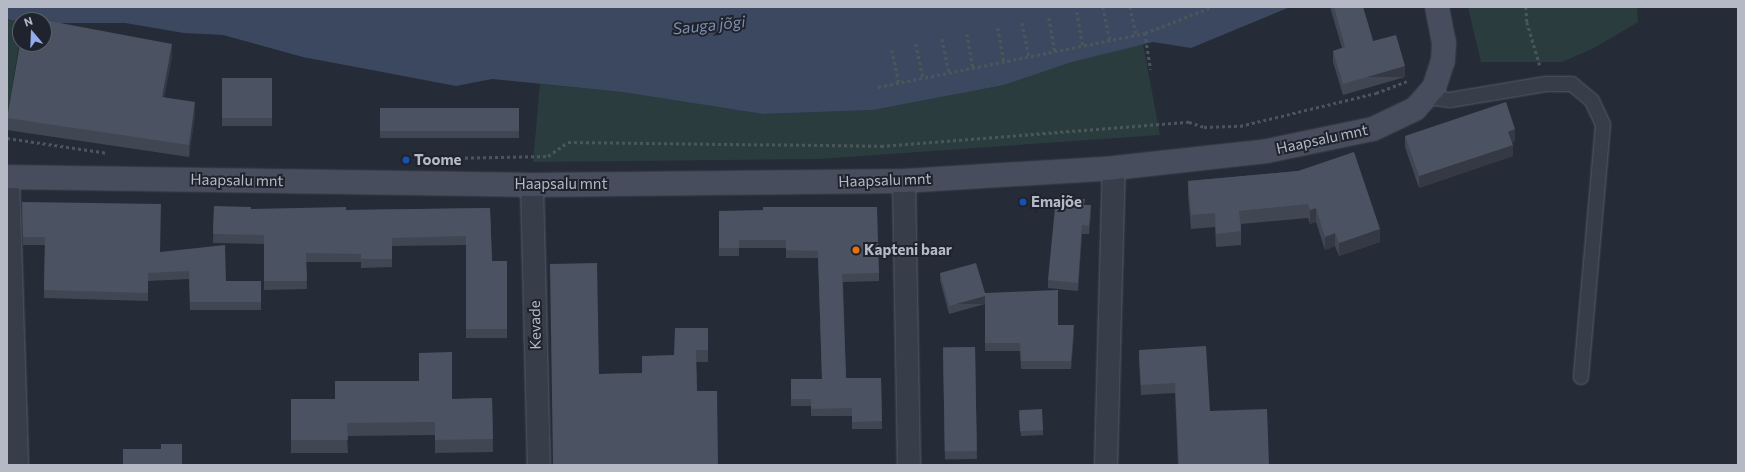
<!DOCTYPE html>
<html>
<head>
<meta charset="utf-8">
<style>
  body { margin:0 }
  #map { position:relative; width:1745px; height:472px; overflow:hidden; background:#252c38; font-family:Commissioner,sans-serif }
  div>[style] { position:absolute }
  .green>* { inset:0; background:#2b3c3e }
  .water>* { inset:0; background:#3c4860 }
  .path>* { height:2.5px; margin-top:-1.25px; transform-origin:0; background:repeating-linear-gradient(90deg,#49575b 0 3px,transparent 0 6px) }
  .roads { filter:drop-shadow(0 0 1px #565c67) drop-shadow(0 0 1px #565c67) }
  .service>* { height:14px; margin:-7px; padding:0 7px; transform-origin:7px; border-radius:7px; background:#383e49 }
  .minor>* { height:22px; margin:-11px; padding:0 11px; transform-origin:11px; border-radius:11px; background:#383e49 }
  .secondary>* { height:22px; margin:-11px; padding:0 11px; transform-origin:11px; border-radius:11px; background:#474d5c }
  .wall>* { inset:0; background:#404753; transform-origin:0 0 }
  .shaded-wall>* { inset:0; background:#343944; transform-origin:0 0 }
  .building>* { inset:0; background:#4b5261; transform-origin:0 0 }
  .dots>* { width:11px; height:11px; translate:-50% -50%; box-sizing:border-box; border:2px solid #1e232e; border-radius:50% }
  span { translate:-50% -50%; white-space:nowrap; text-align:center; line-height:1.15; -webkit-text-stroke:4px #1e232e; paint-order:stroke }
  .street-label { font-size:15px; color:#b4b9c5 }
  .poi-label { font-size:15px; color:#b4b9c5; font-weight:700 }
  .left { translate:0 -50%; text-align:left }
  .water-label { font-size:16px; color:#7e8eaa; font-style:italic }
  .frame { position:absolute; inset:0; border:8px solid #b4b9c5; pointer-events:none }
  .north { position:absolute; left:12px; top:12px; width:40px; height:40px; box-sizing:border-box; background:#1e232e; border:1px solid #5a5f6a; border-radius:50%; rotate:341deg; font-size:11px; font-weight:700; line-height:16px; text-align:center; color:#b4b9c5 }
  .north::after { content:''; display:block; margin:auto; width:14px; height:18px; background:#92acec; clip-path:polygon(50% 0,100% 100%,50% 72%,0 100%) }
</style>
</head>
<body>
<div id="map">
  <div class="green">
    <i style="clip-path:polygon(1468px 7px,1637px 7px,1638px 22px,1594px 48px,1562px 62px,1481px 62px)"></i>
    <i style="clip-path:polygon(7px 19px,20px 22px,20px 38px,7px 117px)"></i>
    <i style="clip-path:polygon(1143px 44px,1160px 135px,818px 159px,533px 162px,540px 84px,622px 92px,763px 114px,873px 110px,1004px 85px,1072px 62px)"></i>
  </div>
  <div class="water">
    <i style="clip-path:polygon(7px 7px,1290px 7px,1191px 48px,1153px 42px,1072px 62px,1004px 85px,873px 110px,763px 114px,622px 92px,492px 79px,456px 86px,303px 57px,223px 35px,184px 33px,125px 23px,44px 23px,44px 20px,20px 22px,7px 19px)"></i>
  </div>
  <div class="path">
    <i style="left:1103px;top:7px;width:34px;rotate:78deg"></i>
    <i style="left:1130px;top:7px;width:28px;rotate:77deg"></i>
    <i style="left:1526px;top:7px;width:15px;rotate:86deg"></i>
    <i style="left:1527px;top:22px;width:46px;rotate:73.5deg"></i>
    <i style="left:1077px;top:12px;width:34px;rotate:80deg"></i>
    <i style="left:1049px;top:18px;width:34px;rotate:80deg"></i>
    <i style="left:1022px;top:23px;width:34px;rotate:78deg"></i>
    <i style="left:998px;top:28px;width:34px;rotate:80deg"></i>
    <i style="left:1145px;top:33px;width:37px;rotate:81deg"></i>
    <i style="left:967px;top:34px;width:35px;rotate:80deg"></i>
    <i style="left:942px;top:39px;width:35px;rotate:78deg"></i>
    <i style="left:916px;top:44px;width:35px;rotate:78deg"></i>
    <i style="left:892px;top:50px;width:34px;rotate:78deg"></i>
    <i style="left:878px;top:87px;width:272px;rotate:-11.4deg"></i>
    <i style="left:1145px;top:33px;width:72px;rotate:-21.2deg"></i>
    <i style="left:7px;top:138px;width:102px;rotate:8.4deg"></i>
    <i style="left:447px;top:158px;width:101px;rotate:-1.1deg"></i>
    <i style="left:548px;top:156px;width:24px;rotate:-35deg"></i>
    <i style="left:568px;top:142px;width:313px;rotate:0.7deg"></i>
    <i style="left:881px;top:146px;width:309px;rotate:-4.5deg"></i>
    <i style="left:1189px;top:122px;width:16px;rotate:18deg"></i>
    <i style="left:1204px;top:127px;width:36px;rotate:-2deg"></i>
    <i style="left:1240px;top:126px;width:140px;rotate:-13.6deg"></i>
    <i style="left:1376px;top:93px;width:33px;rotate:-21deg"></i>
  </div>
  <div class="roads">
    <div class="service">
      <i style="left:1428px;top:97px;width:22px;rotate:8deg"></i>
      <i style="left:1450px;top:100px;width:97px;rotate:-9.5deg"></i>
      <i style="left:1546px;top:84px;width:26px"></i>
      <i style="left:1572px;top:84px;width:26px;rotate:40deg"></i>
      <i style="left:1592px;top:101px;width:26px;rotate:65deg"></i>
      <i style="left:1603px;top:125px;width:253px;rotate:95deg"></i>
    </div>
    <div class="minor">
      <i style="left:8px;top:177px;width:288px;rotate:88.2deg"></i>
      <i style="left:904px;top:181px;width:284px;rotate:89deg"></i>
      <i style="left:532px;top:185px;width:280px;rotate:88.6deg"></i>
      <i style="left:1106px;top:465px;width:297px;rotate:-88.5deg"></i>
    </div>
    <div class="secondary">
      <i style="left:7px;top:177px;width:525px;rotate:0.87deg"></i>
      <i style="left:532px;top:185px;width:372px;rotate:-0.6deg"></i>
      <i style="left:904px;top:181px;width:210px;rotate:-3.5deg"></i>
      <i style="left:1114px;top:168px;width:154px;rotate:-6.3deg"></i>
      <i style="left:1267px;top:151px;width:108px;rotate:-11.7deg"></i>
      <i style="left:1373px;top:129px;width:47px;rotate:-25.5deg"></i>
      <i style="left:1415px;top:109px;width:28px;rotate:-48deg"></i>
      <i style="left:1434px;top:88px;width:28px;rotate:-72deg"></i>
      <i style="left:1443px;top:61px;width:18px;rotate:-87deg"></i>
      <i style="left:1444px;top:43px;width:37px;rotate:-101deg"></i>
    </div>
  </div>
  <div class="wall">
    <i style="clip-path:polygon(1330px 7px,1363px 7px,1373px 41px,1405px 77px,1343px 95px,1333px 62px,1333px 51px,1342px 48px)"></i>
    <i style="clip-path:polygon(172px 57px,164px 97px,195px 114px,189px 157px,7px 130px,7px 118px)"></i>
    <i style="left:272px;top:78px;width:48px;height:50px;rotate:90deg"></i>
    <i style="left:380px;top:108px;width:139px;height:30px"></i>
    <i style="clip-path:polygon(1405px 136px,1515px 141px,1512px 142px,1513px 156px,1419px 188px,1405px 147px)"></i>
    <i style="clip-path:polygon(1298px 171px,1380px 242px,1339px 256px,1335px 246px,1325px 250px,1316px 222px,1310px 224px,1308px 218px,1241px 224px,1241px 245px,1216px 247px,1215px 227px,1191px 229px,1188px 195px,1188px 181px)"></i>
    <i style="clip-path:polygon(1085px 205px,1091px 214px,1089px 234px,1082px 234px,1078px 291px,1048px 288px,1048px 280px)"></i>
    <i style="clip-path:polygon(214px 206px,251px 209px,346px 210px,490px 208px,492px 261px,507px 261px,507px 338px,466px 338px,466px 245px,392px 246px,392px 267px,361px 268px,361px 262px,306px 262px,307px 289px,264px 290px,264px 244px,213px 243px)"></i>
    <i style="clip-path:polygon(22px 210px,160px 252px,226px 281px,261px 281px,261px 310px,190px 310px,189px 279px,148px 281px,148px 301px,44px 298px,45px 245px,23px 245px)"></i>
    <i style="clip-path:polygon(719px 211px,879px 273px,879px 281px,843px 282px,846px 378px,881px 378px,882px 429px,852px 429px,852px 416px,811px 416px,811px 406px,791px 406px,791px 379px,822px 379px,818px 258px,786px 258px,786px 248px,739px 248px,739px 256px,719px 256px)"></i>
    <i style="clip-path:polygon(940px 273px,1058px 325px,1074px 333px,1071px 369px,1021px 369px,1020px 351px,985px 351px,985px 304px,949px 314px,940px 280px)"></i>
    <i style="clip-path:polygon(708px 328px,708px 362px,696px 362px,697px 391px,718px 465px,599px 374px,642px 373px,674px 355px)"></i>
    <i style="left:975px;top:347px;width:112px;height:32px;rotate:89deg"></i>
    <i style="clip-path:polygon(1139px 350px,1210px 411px,1269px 465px,1178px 465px,1175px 393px,1141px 395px,1139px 361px)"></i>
    <i style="clip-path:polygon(419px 381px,452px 399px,492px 398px,493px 452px,435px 453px,435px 435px,347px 436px,348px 453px,291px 453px,291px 399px,335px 399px)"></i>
    <i style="clip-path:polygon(1019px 414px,1043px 430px,1043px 435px,1021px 436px)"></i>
  </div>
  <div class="shaded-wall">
    <i style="clip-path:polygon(172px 44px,172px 57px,162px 109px,162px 97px)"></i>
    <i style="left:1405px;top:66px;width:11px;height:65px;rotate:90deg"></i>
    <i style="clip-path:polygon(195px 102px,195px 114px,189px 157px,189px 145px)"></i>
    <i style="clip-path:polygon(1515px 129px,1515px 141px,1508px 143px,1508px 132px)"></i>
    <i style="clip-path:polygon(1513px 145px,1513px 156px,1419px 188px,1419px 176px)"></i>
    <i style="clip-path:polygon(1091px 205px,1091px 214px,1089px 234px,1089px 226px)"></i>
    <i style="clip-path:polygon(1316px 208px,1316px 222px,1310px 224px,1310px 210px)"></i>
    <i style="clip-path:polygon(1082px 225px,1082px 234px,1078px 291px,1078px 283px)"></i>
    <i style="clip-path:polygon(1380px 229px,1380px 242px,1339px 256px,1339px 243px)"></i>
    <i style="clip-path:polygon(1335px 233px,1335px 246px,1325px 250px,1325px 237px)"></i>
    <i style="left:985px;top:296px;width:8px;height:37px;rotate:90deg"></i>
    <i style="clip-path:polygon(1074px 325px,1074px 333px,1071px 369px,1071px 361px)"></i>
  </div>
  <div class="building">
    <i style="clip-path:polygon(1334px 7px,1363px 7px,1373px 41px,1396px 35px,1405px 66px,1343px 84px,1333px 51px,1345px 47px)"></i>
    <i style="clip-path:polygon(25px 17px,42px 20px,25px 20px)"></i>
    <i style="clip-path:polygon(44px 20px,172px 44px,162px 97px,195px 102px,189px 145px,7px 118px,20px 44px,44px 44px)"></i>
    <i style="left:272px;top:78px;width:40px;height:50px;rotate:90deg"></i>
    <i style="clip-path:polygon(1506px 102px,1515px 129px,1508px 132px,1513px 145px,1419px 176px,1405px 136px)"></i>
    <i style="left:380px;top:108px;width:139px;height:23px"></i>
    <i style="clip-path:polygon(1354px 152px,1380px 229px,1339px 243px,1335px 233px,1325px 237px,1316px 208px,1310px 210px,1308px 204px,1239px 211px,1241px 231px,1216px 234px,1215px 213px,1191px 215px,1188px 181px,1298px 171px)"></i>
    <i style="clip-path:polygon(1056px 197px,1085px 199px,1084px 205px,1091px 205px,1089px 226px,1082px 225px,1078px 283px,1048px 280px)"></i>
    <i style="clip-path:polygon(22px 202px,161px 204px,160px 252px,225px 245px,226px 281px,261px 281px,261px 302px,190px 302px,189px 271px,148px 273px,148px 293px,44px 290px,45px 237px,23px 237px)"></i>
    <i style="clip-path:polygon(214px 206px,251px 207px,251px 209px,346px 207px,346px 210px,490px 208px,492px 261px,507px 261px,507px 329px,466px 329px,466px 236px,392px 238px,392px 259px,361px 259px,361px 254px,306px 253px,307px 281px,264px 281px,264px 235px,213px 234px)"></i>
    <i style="clip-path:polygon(763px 207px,877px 207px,879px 273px,842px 274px,846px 378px,881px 378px,882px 421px,852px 422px,852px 408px,811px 409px,811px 399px,791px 399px,791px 379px,822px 379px,818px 251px,786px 250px,786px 240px,739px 240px,739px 248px,719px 248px,719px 211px,763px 210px)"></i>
    <i style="clip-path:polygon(597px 263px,599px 374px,642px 373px,642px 356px,674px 355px,675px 328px,708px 328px,708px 350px,696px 350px,697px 391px,717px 391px,718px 465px,553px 465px,550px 264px)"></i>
    <i style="clip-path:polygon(976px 263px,985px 293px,1058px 290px,1058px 325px,1074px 325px,1071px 361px,1021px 361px,1020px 343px,985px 343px,985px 296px,949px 306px,940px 273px)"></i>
    <i style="clip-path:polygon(1206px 346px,1210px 411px,1267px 409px,1269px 465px,1179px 465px,1175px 383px,1141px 385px,1139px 350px)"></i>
    <i style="left:975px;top:347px;width:104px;height:32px;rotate:89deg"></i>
    <i style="clip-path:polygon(452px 352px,452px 399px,492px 398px,493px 439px,435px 440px,435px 422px,347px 423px,348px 440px,291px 440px,291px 399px,335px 399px,335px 381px,419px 381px,419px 353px)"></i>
    <i style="left:1042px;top:409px;width:21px;height:23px;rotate:87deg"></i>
    <i style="clip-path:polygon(161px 444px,182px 444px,182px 465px,123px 465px,123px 449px,161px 449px)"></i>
  </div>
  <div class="dots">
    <i style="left:406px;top:160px;background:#1a4fb4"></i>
    <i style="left:1023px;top:202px;background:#1a4fb4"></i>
    <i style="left:856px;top:250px;background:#e8710a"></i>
  </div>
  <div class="street-label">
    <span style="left:1322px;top:139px;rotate:-12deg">Haapsalu mnt</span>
    <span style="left:237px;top:180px;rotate:1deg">Haapsalu mnt</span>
    <span style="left:885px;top:180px;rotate:-2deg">Haapsalu mnt</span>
    <span style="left:561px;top:184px">Haapsalu mnt</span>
    <span style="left:535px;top:325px;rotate:-91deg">Kevade</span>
  </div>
  <div class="poi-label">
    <span class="left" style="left:414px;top:160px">Toome</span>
    <span class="left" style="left:1031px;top:202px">Emajõe</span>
    <span class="left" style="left:864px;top:250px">Kapteni baar</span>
  </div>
  <div class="water-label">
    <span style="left:709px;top:25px;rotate:-6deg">Sauga jõgi</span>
  </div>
  <div class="frame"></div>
  <div class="north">N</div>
</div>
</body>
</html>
